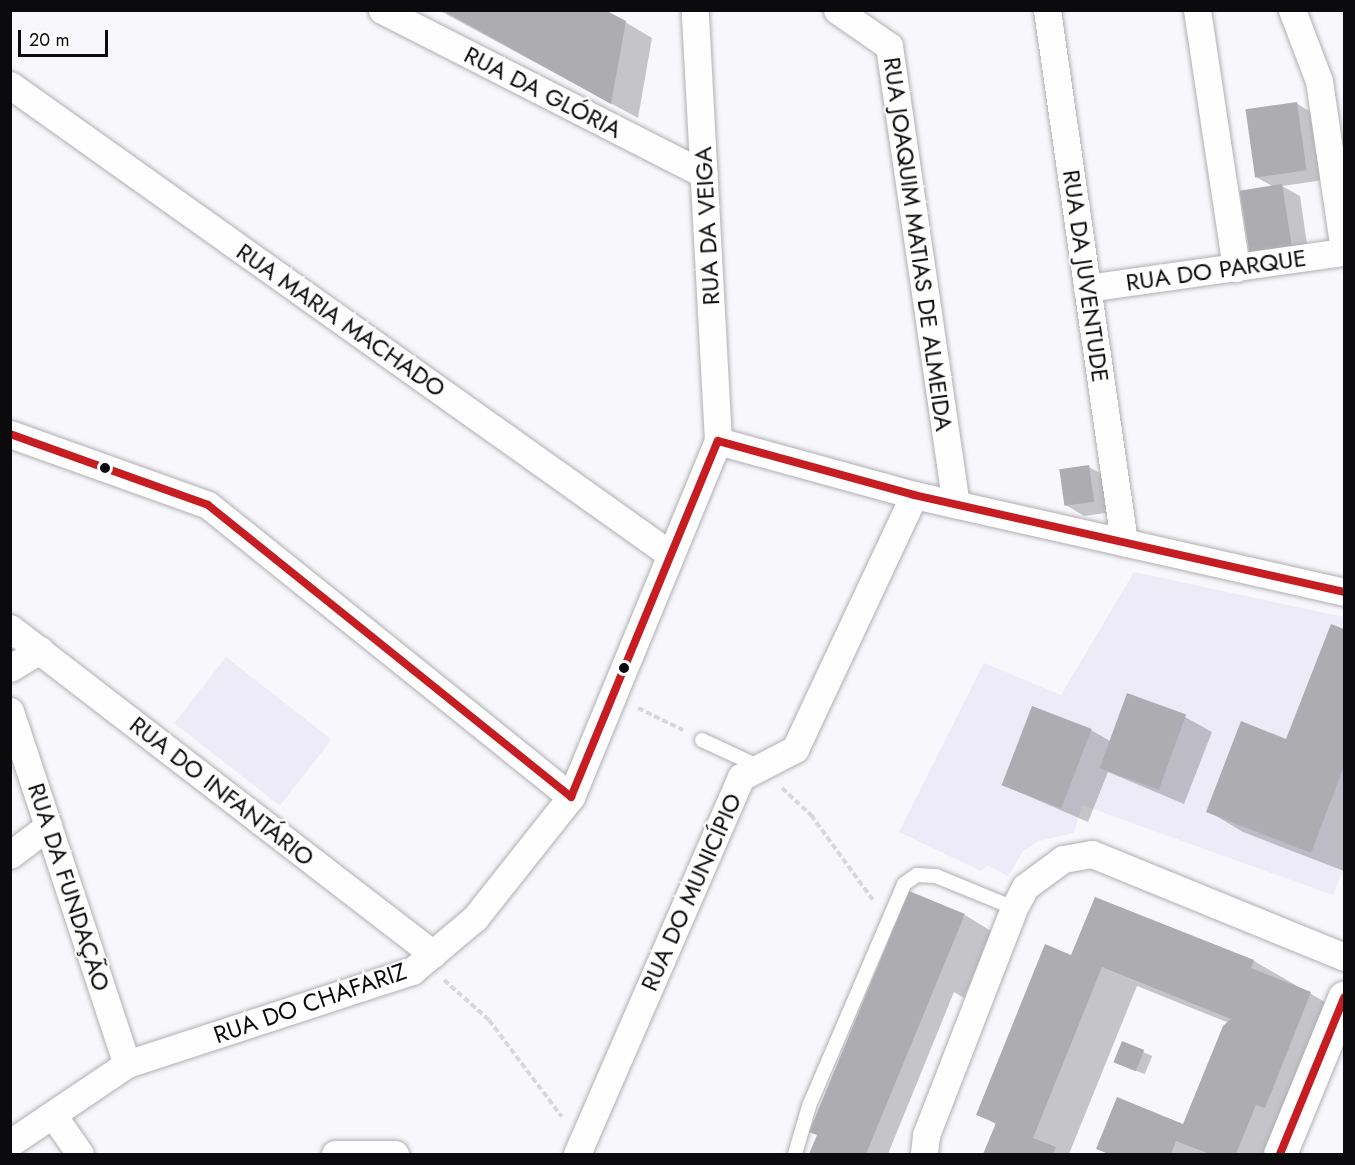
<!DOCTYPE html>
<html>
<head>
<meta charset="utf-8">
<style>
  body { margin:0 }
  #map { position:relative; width:1355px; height:1165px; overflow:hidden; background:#f7f7fc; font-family:Jost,sans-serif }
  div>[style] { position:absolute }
  .built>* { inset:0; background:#edebf8; transform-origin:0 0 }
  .shadow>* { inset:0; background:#0003; transform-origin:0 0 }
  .building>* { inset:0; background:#adadb1; transform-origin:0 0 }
  .path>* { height:4px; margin-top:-2px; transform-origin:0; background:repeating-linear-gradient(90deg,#d8d8d9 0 6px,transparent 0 9px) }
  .roads { filter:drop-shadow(0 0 2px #b0afb3) drop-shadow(0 0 2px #b0afb3) }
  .service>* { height:14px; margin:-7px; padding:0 7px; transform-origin:7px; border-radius:7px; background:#fefeff }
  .minor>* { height:27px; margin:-13.5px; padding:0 13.5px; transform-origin:13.5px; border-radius:13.5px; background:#fefeff }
  .tertiary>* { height:33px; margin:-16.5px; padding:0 16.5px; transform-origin:16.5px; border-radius:16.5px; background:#fefeff }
  .bus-1>* { height:8px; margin:-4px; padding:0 4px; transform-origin:4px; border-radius:4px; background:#c61d23 }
  .dots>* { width:16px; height:16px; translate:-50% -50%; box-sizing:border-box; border:3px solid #fff; border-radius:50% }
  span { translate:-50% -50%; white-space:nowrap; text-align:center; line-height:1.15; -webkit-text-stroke:4.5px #fff; paint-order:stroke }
  .street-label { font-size:24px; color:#0b0b0e }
  .frame { position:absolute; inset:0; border:12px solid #0b0b0e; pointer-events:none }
  .scale { position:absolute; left:18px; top:30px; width:90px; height:27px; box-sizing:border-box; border:3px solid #0b0b0e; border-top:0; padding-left:8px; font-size:18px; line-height:21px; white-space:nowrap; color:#0b0b0e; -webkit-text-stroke:4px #fff; paint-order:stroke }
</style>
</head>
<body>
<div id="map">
  <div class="built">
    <i style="clip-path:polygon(1134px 572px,1344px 617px,1344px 868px,1333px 895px,1082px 805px,1074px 833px,1039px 841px,1023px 851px,1008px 876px,987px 865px,981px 871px,899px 832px,984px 663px,1061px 695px)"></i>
    <i style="left:226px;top:657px;width:134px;height:84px;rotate:38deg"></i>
  </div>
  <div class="shadow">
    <i style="clip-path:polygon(442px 12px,625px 22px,652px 38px,638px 118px)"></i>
    <i style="clip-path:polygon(1296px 103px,1314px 114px,1324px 180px,1282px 186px,1300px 196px,1309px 258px,1269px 264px,1274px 187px,1256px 177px)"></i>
    <i style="clip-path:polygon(1089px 467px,1107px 477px,1112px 512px,1084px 516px,1066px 505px)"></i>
    <i style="clip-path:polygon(1332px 626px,1344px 631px,1344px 871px,1243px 832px,1208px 811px,1287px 741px)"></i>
    <i style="clip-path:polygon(1185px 717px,1212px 732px,1184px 804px,1108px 772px,1088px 822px,1003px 785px,1091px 730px,1110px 741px)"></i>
    <i style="clip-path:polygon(1096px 899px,1254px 961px,1344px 1013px,1279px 1154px,1108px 1154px,1098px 1149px,1184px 1126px,1229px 1023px,1137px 986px,1069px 1154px,985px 1154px,997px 1125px,978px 1114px,1072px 957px)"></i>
    <i style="clip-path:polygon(965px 915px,991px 931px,964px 998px,954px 992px,888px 1154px,811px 1154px)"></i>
    <i style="left:1122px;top:1043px;width:33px;height:20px;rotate:23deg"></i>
  </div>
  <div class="building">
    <i style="clip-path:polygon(442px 10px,605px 10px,626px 21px,611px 104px)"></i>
    <i style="left:1297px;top:102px;width:69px;height:52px;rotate:82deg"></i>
    <i style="left:1282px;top:184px;width:65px;height:43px;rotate:81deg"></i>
    <i style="left:1089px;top:465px;width:37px;height:30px;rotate:82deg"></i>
    <i style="clip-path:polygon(1331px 624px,1344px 629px,1344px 766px,1311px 853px,1206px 812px,1241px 721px,1286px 739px)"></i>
    <i style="left:1127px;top:693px;width:63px;height:80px;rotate:20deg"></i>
    <i style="left:1032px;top:706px;width:64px;height:85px;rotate:21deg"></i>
    <i style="clip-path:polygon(909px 891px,965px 914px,866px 1154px,809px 1154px,817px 1135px,809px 1132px)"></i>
    <i style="clip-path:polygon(1095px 897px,1254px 960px,1251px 968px,1311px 992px,1265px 1108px,1256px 1105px,1236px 1154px,1210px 1154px,1176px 1141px,1171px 1154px,1109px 1154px,1096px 1149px,1117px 1097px,1183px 1124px,1223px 1026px,1231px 1019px,1102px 967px,1033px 1138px,1056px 1147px,1053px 1154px,983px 1154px,996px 1123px,976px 1115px,1045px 944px,1071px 955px)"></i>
    <i style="left:1122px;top:1041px;width:24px;height:23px;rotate:22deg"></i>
  </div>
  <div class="path">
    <i style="left:638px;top:708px;width:50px;rotate:26.1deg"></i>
    <i style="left:782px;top:788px;width:40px;rotate:43deg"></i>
    <i style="left:811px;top:815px;width:105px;rotate:53.9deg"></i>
    <i style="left:444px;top:980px;width:60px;rotate:41.6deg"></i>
    <i style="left:489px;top:1020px;width:121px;rotate:53deg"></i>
  </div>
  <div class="roads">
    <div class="service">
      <i style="left:702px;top:740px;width:64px;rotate:25deg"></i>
      <i style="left:795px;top:1154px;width:50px;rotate:-73.7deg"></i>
      <i style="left:809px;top:1106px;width:241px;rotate:-66.8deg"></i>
      <i style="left:904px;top:884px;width:16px;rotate:-35deg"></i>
      <i style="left:917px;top:875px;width:19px;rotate:3deg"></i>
      <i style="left:936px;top:876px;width:84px;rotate:22.3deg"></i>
    </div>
    <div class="minor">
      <i style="left:382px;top:10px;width:361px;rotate:27deg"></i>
      <i style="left:837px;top:10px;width:63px;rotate:34.7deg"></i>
      <i style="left:889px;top:46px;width:463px;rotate:81.7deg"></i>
      <i style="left:1047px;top:10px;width:538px;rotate:81.76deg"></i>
      <i style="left:1197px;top:10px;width:261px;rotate:81.4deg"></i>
      <i style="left:1292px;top:10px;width:76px;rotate:69.2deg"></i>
      <i style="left:1319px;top:81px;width:171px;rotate:81.6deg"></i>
      <i style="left:10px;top:85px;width:811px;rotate:35.41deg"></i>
      <i style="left:1087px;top:288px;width:260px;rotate:-8deg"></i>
      <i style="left:10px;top:434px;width:210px;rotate:19.7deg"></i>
      <i style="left:208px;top:505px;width:466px;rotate:38.8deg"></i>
      <i style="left:718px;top:441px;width:203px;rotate:15.4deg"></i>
      <i style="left:914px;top:495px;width:441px;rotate:12.7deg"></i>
      <i style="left:10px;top:628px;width:534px;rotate:37.62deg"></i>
      <i style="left:10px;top:668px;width:35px;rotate:-31deg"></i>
      <i style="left:10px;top:711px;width:372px;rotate:71.7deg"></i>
      <i style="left:10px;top:855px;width:48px;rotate:-37.3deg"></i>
      <i style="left:53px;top:1115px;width:47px;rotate:55.3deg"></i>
      <i style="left:10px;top:1143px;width:141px;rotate:-34deg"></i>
      <i style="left:127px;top:1064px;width:300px;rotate:-18.1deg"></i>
      <i style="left:412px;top:971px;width:82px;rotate:-40.1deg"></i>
      <i style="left:475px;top:918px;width:154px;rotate:-51.6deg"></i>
      <i style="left:571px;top:797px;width:385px;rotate:-67.6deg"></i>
      <i style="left:718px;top:441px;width:432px;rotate:-93.1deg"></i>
      <i style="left:335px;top:1154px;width:60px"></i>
      <i style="left:577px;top:1154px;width:411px;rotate:-66.5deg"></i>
      <i style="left:741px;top:777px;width:61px;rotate:-27.4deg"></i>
      <i style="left:795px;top:749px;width:280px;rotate:-64.9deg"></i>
      <i style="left:924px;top:1154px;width:19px;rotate:-84deg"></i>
      <i style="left:926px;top:1135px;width:243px;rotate:-68.8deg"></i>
      <i style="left:1014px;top:908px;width:24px;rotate:-62deg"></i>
      <i style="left:1025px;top:887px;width:47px;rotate:-36.4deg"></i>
      <i style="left:1063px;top:859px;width:29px;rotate:-10deg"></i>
      <i style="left:1092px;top:854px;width:272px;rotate:22.2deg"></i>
    </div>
    <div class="tertiary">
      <i style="left:1280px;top:1154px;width:169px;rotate:-67.7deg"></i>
    </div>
  </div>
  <div class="bus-1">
    <i style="left:10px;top:434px;width:210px;rotate:19.7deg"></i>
    <i style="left:208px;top:505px;width:466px;rotate:38.8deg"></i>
    <i style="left:718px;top:441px;width:203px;rotate:15.4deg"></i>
    <i style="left:914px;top:495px;width:441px;rotate:12.7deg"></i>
    <i style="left:571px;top:797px;width:385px;rotate:-67.6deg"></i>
    <i style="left:1280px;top:1154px;width:169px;rotate:-67.7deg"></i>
  </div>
  <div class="dots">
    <i style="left:105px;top:468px;background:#0b0b0e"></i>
    <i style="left:624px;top:668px;background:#0b0b0e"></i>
  </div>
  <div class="street-label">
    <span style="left:543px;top:92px;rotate:27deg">RUA DA GLÓRIA</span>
    <span style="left:707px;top:226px;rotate:-93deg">RUA DA VEIGA</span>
    <span style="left:918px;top:244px;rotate:82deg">RUA JOAQUIM MATIAS DE ALMEIDA</span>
    <span style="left:1216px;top:270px;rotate:-8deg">RUA DO PARQUE</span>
    <span style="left:1086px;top:276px;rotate:82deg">RUA DA JUVENTUDE</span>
    <span style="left:341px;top:320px;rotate:35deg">RUA MARIA MACHADO</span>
    <span style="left:222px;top:791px;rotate:38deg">RUA DO INFANTÁRIO</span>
    <span style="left:69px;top:887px;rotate:72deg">RUA DA FUNDAÇÃO</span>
    <span style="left:691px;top:892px;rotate:-66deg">RUA DO MUNICÍPIO</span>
    <span style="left:310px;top:1003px;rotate:-19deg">RUA DO CHAFARIZ</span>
  </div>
  <div class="frame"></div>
  <div class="scale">20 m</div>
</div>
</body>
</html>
